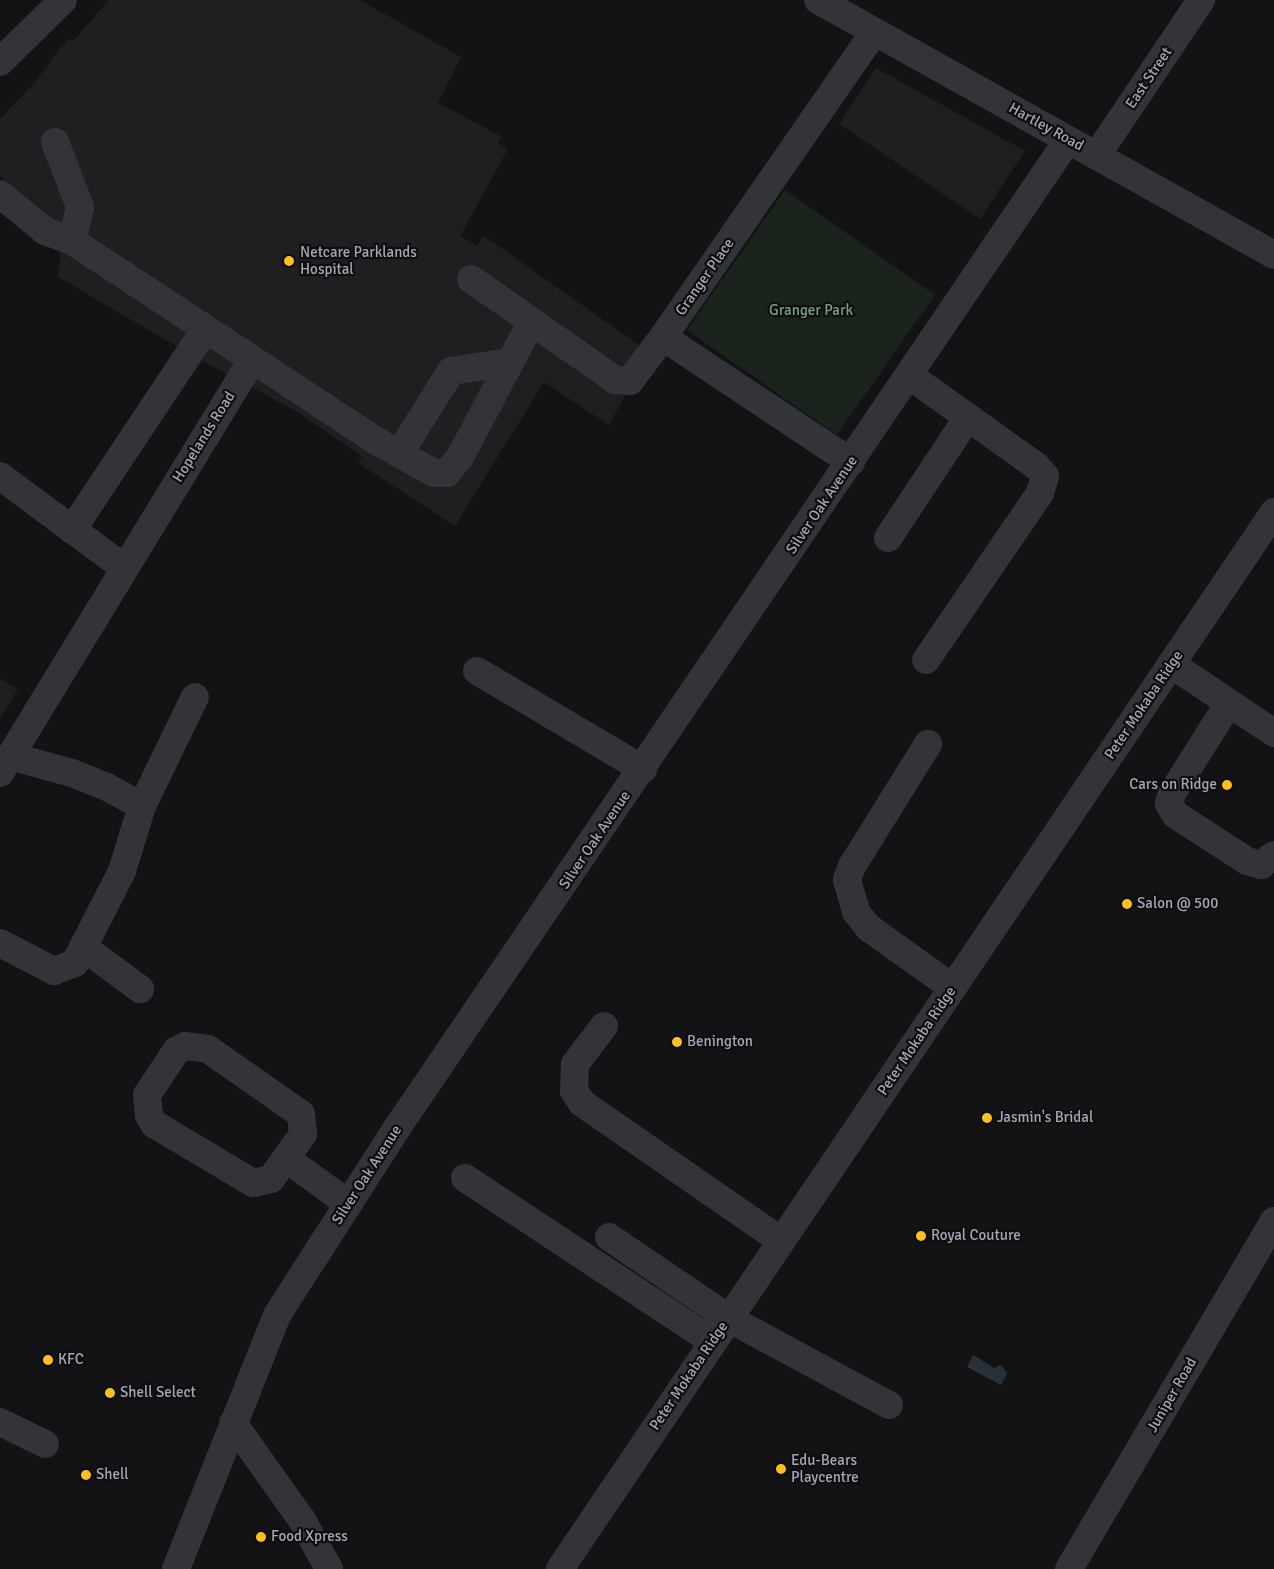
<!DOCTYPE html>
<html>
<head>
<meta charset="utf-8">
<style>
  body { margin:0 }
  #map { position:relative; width:1274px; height:1569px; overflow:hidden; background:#131315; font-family:Signika,sans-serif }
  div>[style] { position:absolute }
  .built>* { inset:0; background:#1f1f22 }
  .green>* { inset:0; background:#1a231c; transform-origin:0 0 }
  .water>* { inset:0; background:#28313a }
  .minor>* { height:28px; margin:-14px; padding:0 14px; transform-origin:14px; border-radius:14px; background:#33343a }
  .dots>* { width:14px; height:14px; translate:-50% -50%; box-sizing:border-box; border:2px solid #0e0e10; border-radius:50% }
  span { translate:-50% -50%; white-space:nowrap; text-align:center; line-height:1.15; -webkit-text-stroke:4.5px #0e0e10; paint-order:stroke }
  .street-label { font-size:15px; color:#a3a8b7 }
  .poi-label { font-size:15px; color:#a3a8b7 }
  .left { translate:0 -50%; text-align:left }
  .right { translate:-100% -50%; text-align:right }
  .park-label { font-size:15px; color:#78a47d }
</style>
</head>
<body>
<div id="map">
  <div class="built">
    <i style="clip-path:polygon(109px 0,360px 0,461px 57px,438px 103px,501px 136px,498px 143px,508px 149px,460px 236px,477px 245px,484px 236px,659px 359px,626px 394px,609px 425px,544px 382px,455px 526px,358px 463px,362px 456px,299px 413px,195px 357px,58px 277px,63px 228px,0 176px,0 119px,35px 82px,59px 49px,70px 38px,73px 41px)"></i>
    <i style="clip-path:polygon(876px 68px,1025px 151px,980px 219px,839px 124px)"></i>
    <i style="clip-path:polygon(0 679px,18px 689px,0 719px)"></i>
  </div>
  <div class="green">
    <i style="left:785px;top:190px;width:183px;height:171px;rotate:35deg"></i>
  </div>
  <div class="water">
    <i style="clip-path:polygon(973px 1355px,994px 1368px,1001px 1365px,1007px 1373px,1001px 1385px,967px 1367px)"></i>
  </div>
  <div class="minor">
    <i style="left:818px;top:0;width:522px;rotate:29.21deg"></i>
    <i style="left:0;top:62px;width:88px;rotate:-44.5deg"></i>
    <i style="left:55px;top:142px;width:70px;rotate:69deg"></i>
    <i style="left:80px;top:207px;width:35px;rotate:103deg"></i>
    <i style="left:1097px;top:155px;width:187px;rotate:-56.1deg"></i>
    <i style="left:0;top:194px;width:58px;rotate:39.4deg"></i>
    <i style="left:45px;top:231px;width:29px;rotate:20deg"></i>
    <i style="left:72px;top:241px;width:366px;rotate:33.3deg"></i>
    <i style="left:378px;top:442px;width:64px;rotate:29deg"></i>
    <i style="left:434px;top:473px;width:13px"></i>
    <i style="left:447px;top:473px;width:21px;rotate:-51deg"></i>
    <i style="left:460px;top:457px;width:152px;rotate:-62.1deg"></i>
    <i style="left:471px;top:279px;width:176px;rotate:35deg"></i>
    <i style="left:615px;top:380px;width:15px;rotate:4deg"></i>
    <i style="left:630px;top:381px;width:55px;rotate:-53.1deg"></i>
    <i style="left:910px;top:376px;width:155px;rotate:35.5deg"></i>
    <i style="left:1036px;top:466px;width:13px;rotate:48deg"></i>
    <i style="left:1045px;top:476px;width:18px;rotate:106deg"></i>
    <i style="left:1040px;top:493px;width:202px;rotate:124.3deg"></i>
    <i style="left:399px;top:454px;width:98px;rotate:-57.9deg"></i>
    <i style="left:451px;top:371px;width:60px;rotate:-8.7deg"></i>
    <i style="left:851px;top:462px;width:226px;rotate:-146.4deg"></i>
    <i style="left:663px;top:337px;width:371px;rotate:-55.3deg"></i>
    <i style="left:0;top:476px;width:153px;rotate:36.5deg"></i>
    <i style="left:72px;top:530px;width:240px;rotate:-56.4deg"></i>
    <i style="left:888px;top:538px;width:145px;rotate:-56.5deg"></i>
    <i style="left:1171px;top:664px;width:124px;rotate:33.8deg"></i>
    <i style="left:477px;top:671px;width:193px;rotate:30.6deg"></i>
    <i style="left:1229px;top:703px;width:107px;rotate:122.3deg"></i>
    <i style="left:1172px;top:793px;width:11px;rotate:105deg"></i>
    <i style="left:1169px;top:804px;width:13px;rotate:58deg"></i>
    <i style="left:1176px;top:815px;width:85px;rotate:32.9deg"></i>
    <i style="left:1247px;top:861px;width:15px;rotate:16deg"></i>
    <i style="left:1261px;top:865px;width:16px;rotate:-38deg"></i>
    <i style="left:928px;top:744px;width:144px;rotate:121.9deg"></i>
    <i style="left:852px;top:866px;width:15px;rotate:110deg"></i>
    <i style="left:847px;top:880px;width:33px;rotate:74deg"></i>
    <i style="left:856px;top:912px;width:21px;rotate:51deg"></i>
    <i style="left:869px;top:928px;width:103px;rotate:35.5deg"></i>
    <i style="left:10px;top:756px;width:64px;rotate:15.3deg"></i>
    <i style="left:72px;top:773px;width:35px;rotate:22deg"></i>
    <i style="left:105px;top:786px;width:42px;rotate:28.4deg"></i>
    <i style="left:142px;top:806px;width:121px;rotate:-64.1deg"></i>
    <i style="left:0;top:773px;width:484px;rotate:-58.6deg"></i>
    <i style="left:0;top:943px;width:61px;rotate:27.4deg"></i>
    <i style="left:54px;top:971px;width:22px;rotate:-21deg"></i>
    <i style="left:75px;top:963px;width:103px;rotate:-62.9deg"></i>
    <i style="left:122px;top:871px;width:68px;rotate:-72.9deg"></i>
    <i style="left:83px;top:947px;width:71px;rotate:36.4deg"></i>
    <i style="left:604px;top:1026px;width:48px;rotate:127.3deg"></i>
    <i style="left:575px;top:1064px;width:27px;rotate:92deg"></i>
    <i style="left:574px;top:1091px;width:14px;rotate:56deg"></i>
    <i style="left:582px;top:1103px;width:242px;rotate:34.7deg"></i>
    <i style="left:185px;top:1046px;width:23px;rotate:7deg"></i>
    <i style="left:208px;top:1049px;width:113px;rotate:35deg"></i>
    <i style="left:301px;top:1114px;width:20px;rotate:84deg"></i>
    <i style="left:303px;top:1134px;width:55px;rotate:125.4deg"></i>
    <i style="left:271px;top:1179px;width:18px;rotate:167deg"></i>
    <i style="left:253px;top:1183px;width:115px;rotate:-149.2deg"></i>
    <i style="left:154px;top:1124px;width:10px;rotate:-119deg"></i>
    <i style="left:149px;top:1115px;width:20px;rotate:-96deg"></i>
    <i style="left:147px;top:1095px;width:53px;rotate:-56.6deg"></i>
    <i style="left:176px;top:1051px;width:10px;rotate:-29deg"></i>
    <i style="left:288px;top:1160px;width:75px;rotate:35.8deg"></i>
    <i style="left:465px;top:1178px;width:296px;rotate:33.4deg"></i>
    <i style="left:609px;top:1237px;width:144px;rotate:34.2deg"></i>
    <i style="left:728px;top:1318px;width:183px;rotate:28.4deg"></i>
    <i style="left:0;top:1422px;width:50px;rotate:26.1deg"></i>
    <i style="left:233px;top:1423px;width:119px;rotate:54.6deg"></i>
    <i style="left:302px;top:1520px;width:56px;rotate:61.1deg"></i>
    <i style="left:176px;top:1569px;width:273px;rotate:-68.3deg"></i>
    <i style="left:277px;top:1315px;width:222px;rotate:-57.3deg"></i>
    <i style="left:397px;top:1128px;width:1194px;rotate:-55.82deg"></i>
    <i style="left:560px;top:1569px;width:1276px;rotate:-55.96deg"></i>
    <i style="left:1069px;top:1569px;width:404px;rotate:-59.5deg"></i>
  </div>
  <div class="dots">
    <i style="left:289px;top:261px;background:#ffbf20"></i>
    <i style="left:1227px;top:785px;background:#ffbf20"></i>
    <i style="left:1127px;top:904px;background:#ffbf20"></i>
    <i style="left:677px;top:1042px;background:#ffbf20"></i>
    <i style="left:987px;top:1118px;background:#ffbf20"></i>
    <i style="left:921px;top:1236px;background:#ffbf20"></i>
    <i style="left:48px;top:1360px;background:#ffbf20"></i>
    <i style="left:110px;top:1393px;background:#ffbf20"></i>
    <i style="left:781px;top:1469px;background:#ffbf20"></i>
    <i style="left:86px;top:1475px;background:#ffbf20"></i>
    <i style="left:261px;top:1537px;background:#ffbf20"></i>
  </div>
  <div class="street-label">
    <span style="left:1149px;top:78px;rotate:-56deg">East Street</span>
    <span style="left:1046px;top:127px;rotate:29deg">Hartley Road</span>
    <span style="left:705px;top:277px;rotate:-55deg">Granger Place</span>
    <span style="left:204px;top:437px;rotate:-58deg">Hopelands Road</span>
    <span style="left:822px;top:505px;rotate:-56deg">Silver Oak Avenue</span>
    <span style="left:1144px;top:705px;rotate:-56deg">Peter Mokaba Ridge</span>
    <span style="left:595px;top:840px;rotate:-56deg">Silver Oak Avenue</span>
    <span style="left:917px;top:1041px;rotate:-56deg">Peter Mokaba Ridge</span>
    <span style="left:367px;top:1175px;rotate:-57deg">Silver Oak Avenue</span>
    <span style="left:689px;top:1376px;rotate:-56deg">Peter Mokaba Ridge</span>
    <span style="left:1172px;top:1395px;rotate:-60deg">Juniper Road</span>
  </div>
  <div class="poi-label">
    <span class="left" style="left:300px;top:261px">Netcare Parklands<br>Hospital</span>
    <span class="right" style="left:1217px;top:785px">Cars on Ridge</span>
    <span class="left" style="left:1137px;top:904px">Salon @ 500</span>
    <span class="left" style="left:687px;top:1042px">Benington</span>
    <span class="left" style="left:997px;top:1118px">Jasmin's Bridal</span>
    <span class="left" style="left:931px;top:1236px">Royal Couture</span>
    <span class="left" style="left:58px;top:1360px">KFC</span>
    <span class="left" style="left:120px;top:1393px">Shell Select</span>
    <span class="left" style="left:791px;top:1469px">Edu-Bears<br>Playcentre</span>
    <span class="left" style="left:96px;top:1475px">Shell</span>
    <span class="left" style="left:271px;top:1537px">Food Xpress</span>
  </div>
  <div class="park-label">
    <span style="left:811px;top:311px">Granger Park</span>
  </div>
</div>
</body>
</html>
